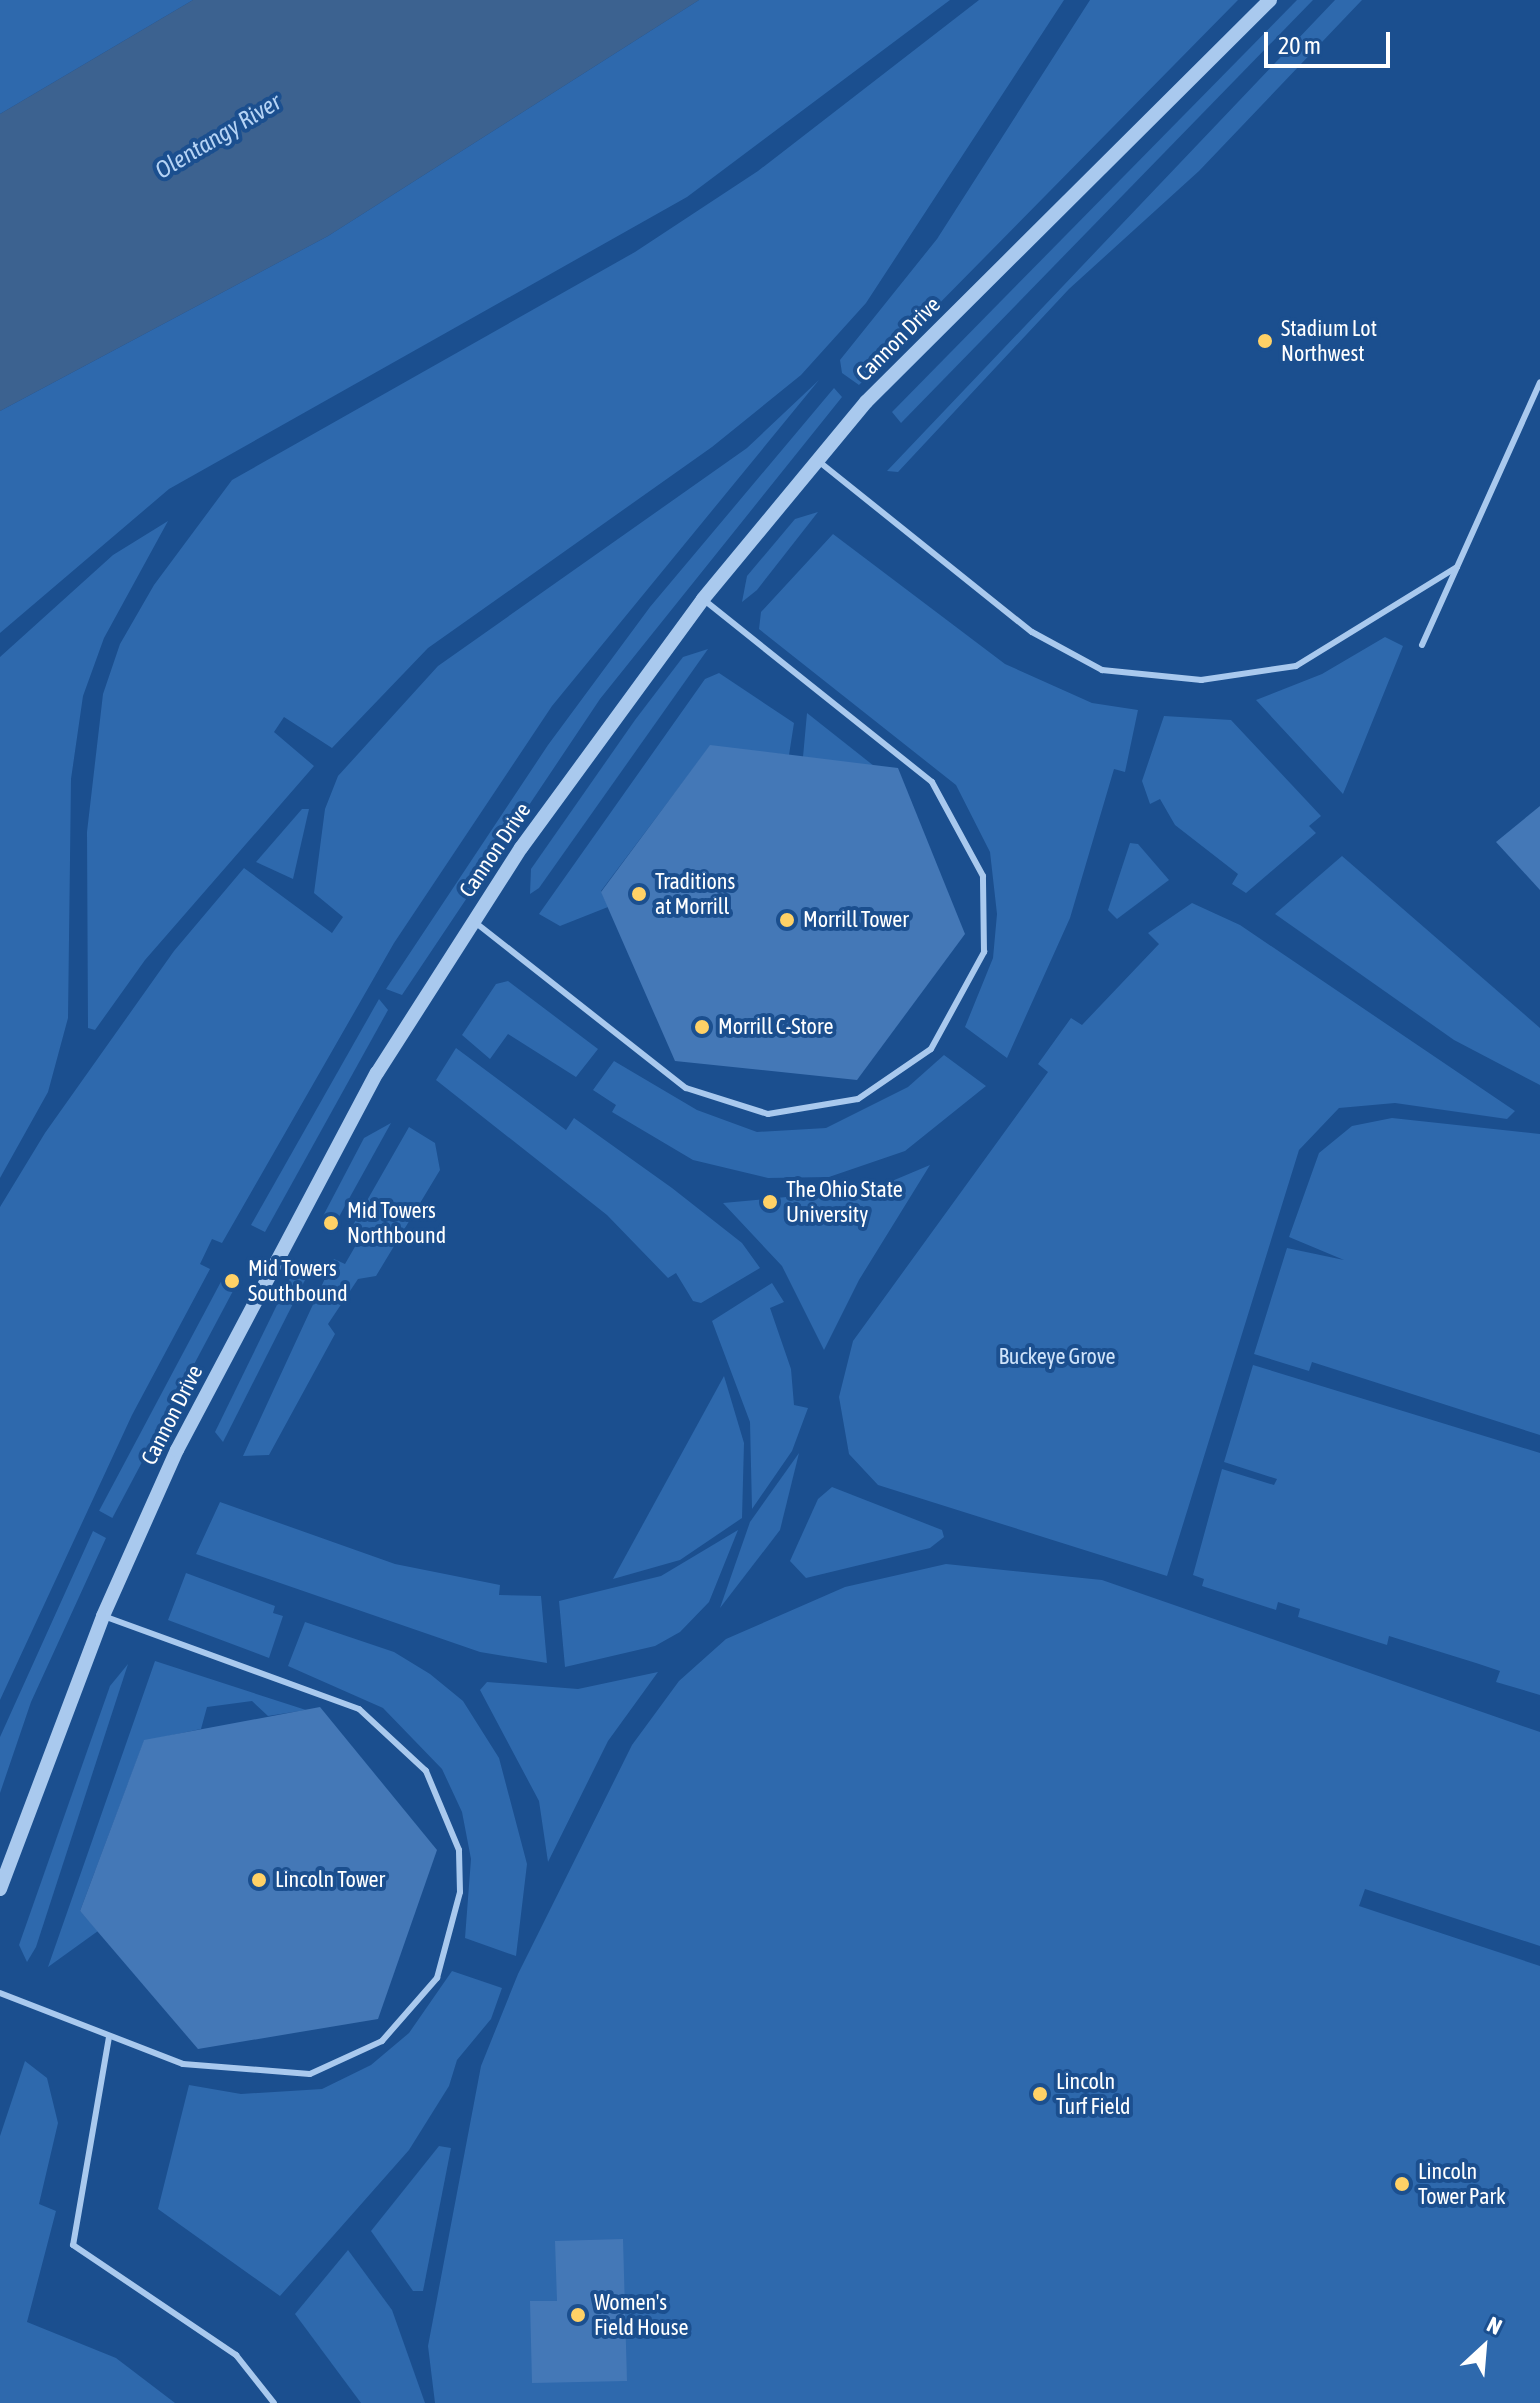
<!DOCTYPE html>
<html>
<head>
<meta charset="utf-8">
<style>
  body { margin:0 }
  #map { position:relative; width:1540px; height:2403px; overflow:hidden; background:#1b4f8f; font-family:"Asap Condensed",sans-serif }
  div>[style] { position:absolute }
  .green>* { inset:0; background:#2e69ad; transform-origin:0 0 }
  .water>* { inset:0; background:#3c6290 }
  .building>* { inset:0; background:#4478b7 }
  .service>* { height:6px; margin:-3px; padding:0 3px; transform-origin:3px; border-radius:3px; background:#a9c9ee }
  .tertiary>* { height:14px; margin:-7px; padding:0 7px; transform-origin:7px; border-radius:7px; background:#a9c9ee }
  .dots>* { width:22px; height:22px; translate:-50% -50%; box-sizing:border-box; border:4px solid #1b4f8f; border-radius:50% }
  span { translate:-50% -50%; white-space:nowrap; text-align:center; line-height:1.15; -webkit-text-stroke:8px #1b4f8f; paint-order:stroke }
  .poi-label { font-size:22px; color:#fff }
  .left { translate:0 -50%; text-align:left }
  .street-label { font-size:22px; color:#fff }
  .park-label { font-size:22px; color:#cfe3fa }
  .water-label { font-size:24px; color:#b5d3f5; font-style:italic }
  .north { position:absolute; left:1444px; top:2307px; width:80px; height:80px; -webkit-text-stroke:6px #1b4f8f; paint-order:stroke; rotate:26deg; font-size:22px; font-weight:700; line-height:32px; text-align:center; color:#fff }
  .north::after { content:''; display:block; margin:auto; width:28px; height:36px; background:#fff; clip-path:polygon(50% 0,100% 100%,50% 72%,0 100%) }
  .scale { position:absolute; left:1264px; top:32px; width:126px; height:36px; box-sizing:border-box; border:4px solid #fff; border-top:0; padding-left:10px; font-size:24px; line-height:28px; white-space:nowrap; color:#fff; -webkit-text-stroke:6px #1b4f8f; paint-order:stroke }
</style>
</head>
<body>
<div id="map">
  <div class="green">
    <i style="clip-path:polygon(0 0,193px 0,0 114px)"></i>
    <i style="clip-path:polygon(699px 0,950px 0,687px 197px,169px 489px,0 633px,0 411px,328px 236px)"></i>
    <i style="clip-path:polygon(979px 0,1064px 0,866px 303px,801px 375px,712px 447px,428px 648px,332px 748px,284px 717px,274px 732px,314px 766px,145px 960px,95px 1030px,88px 1028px,87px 832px,103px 694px,120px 644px,154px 585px,232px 480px,635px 252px,758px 171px)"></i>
    <i style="clip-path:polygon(1090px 0,1238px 0,859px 385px,842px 373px,840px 360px,937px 239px)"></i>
    <i style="clip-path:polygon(1297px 0,1313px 0,901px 423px,892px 412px)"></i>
    <i style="clip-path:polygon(1335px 0,1362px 0,1199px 171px,1069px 289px,898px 472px,887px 471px)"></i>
    <i style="clip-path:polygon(819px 380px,552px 706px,394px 943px,222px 1243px,212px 1239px,200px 1264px,210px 1269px,132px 1415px,0 1700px,0 1207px,45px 1133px,174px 951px,244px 868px,332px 933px,343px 917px,314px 893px,325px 809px,338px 776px,438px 666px,747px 448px)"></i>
    <i style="clip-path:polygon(834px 388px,842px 397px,600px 699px,402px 995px,386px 989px,548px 745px,650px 607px)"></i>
    <i style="clip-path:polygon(818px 512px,757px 590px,742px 602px,747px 576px,795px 519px)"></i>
    <i style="clip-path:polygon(168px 521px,104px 638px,83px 696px,71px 779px,68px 1018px,48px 1092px,0 1178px,0 657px,113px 555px)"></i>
    <i style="clip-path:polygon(833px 534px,1005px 664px,1092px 703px,1138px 710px,1125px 772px,1114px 769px,1070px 918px,1007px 1058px,965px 1027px,993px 958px,997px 914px,990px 852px,956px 785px,759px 629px,761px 612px)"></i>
    <i style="clip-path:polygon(1385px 637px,1403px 646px,1343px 794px,1256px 700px,1322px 674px)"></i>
    <i style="clip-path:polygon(708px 649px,539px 888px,530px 894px,531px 869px,635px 720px,683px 657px)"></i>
    <i style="clip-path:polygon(719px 673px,794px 723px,789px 755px,710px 746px,601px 891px,608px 907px,560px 926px,539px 914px,705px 679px)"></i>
    <i style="clip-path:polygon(807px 713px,874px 766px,803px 757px)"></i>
    <i style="clip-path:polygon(1164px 716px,1231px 720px,1321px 816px,1309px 826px,1316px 833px,1246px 893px,1232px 884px,1238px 874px,1175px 825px,1160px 799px,1150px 804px,1142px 781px)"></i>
    <i style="clip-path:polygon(302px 809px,309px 809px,293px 879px,256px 862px)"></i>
    <i style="clip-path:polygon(1130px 843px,1138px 844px,1169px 880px,1117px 919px,1108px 910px)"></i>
    <i style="clip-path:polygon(1342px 856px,1540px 1028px,1540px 1085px,1454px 1040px,1275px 914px)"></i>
    <i style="clip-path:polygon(1192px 903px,1240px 925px,1515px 1111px,1507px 1119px,1395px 1103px,1339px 1108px,1299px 1150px,1167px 1576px,878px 1485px,849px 1454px,839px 1397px,853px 1341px,1048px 1072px,1038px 1064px,1071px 1018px,1082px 1025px,1159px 944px,1148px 933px)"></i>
    <i style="clip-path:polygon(508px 981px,598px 1049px,576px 1077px,508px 1034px,490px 1059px,462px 1035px,496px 984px)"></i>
    <i style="clip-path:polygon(379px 999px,388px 1010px,265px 1232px,251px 1225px)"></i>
    <i style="clip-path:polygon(456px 1048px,566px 1130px,574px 1118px,672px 1188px,742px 1243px,760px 1268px,701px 1303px,693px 1301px,676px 1273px,668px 1278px,607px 1215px,436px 1080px)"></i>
    <i style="clip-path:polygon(944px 1055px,986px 1086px,905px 1151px,829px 1177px,768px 1178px,693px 1160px,612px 1112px,616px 1105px,593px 1090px,614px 1061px,697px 1110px,757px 1132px,826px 1128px,908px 1087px)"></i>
    <i style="clip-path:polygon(1392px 1118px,1540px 1134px,1540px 1435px,1312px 1362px,1309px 1371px,1254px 1354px,1287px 1248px,1344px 1260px,1289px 1237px,1319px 1153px,1352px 1126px)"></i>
    <i style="clip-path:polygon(391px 1123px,335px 1224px,322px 1218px,364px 1138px)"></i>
    <i style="clip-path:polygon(409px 1127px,435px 1143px,440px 1170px,376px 1276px,358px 1279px,328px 1324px,335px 1334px,269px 1455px,243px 1456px,334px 1259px,345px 1264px,360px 1238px,349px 1232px)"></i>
    <i style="clip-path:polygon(930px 1165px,859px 1280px,824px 1350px,782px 1266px,723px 1203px,873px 1189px)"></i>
    <i style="clip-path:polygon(294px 1270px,307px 1276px,223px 1442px,215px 1432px)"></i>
    <i style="left:224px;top:1276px;width:15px;height:266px;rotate:28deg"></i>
    <i style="clip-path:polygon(772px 1283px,784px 1302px,770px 1308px,791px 1369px,794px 1405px,808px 1408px,792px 1451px,752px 1509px,750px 1422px,712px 1321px)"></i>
    <i style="clip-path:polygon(1253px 1365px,1540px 1453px,1540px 1695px,1496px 1682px,1500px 1671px,1476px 1663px,1389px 1636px,1387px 1645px,1298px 1617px,1300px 1609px,1278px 1602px,1276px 1610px,1202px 1586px,1204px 1579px,1193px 1575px,1222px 1469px,1274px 1485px,1277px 1479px,1224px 1462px)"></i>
    <i style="clip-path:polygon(724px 1376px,744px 1443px,742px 1518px,680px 1560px,613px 1579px)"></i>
    <i style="clip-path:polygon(799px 1453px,780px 1530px,720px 1608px,750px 1522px)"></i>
    <i style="clip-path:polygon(832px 1487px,942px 1530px,944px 1537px,930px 1548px,806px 1578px,790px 1561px,818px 1499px)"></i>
    <i style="clip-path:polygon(220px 1502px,395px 1564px,500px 1585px,499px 1595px,541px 1596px,547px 1663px,480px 1652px,196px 1554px)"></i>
    <i style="clip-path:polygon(738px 1530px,709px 1602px,680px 1632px,655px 1646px,565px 1667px,559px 1601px,661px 1576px)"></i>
    <i style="clip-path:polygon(93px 1531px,106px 1538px,31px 1702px,0 1793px,0 1737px)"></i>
    <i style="clip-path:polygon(946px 1564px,1102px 1580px,1540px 1732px,1540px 1946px,1365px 1889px,1359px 1906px,1540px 1966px,1540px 2403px,435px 2403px,428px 2346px,481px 2066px,518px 1974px,632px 1745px,679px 1681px,726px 1639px,845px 1587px)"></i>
    <i style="clip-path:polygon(186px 1573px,275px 1606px,273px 1613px,283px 1616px,269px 1658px,168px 1620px)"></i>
    <i style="clip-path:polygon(305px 1622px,394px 1652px,430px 1674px,463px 1701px,499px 1758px,527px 1864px,516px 1956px,465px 1938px,471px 1859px,462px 1812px,442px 1769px,383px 1708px,288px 1666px)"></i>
    <i style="clip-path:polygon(155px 1661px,306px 1710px,268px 1716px,252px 1701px,207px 1707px,201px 1729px,144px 1741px,80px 1911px,98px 1931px,48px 1967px)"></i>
    <i style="clip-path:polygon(128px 1664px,36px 1947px,27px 1962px,19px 1945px,110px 1686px)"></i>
    <i style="clip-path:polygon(658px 1672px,608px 1741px,548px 1862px,539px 1801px,480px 1690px,487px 1682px,578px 1689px)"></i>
    <i style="clip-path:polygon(452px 1971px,502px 1988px,491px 2019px,457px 2060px,449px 2086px,409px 2150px,280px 2296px,158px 2209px,189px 2085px,241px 2094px,322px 2089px,371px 2065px,409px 2033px)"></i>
    <i style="clip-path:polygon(25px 2061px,47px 2078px,58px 2123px,39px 2204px,56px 2211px,27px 2322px,116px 2358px,175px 2403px,0 2403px,0 2136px)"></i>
    <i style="clip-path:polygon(439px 2146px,451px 2148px,423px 2291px,413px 2291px,371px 2231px)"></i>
    <i style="clip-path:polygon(348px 2250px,392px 2310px,425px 2403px,361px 2403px,295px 2314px)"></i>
  </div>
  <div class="water">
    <i style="clip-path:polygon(193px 0,699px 0,328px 236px,0 411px,0 114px)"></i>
  </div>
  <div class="building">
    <i style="clip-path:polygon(710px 745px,898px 768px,965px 934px,857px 1080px,675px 1061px,601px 892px)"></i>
    <i style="clip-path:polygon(1540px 806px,1540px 890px,1496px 842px)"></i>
    <i style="clip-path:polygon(320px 1707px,437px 1850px,378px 2019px,198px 2049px,80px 1911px,144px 1740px)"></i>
    <i style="clip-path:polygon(623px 2239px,627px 2381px,532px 2383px,530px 2301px,557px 2301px,555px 2241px)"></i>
  </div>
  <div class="service">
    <i style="left:817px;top:460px;width:275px;rotate:38.7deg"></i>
    <i style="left:1032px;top:632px;width:80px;rotate:28.5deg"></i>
    <i style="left:1102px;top:670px;width:100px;rotate:5.8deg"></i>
    <i style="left:1201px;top:680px;width:96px;rotate:-8.4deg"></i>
    <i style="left:1296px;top:666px;width:189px;rotate:-31.6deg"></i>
    <i style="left:1422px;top:645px;width:288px;rotate:-65.8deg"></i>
    <i style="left:476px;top:923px;width:267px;rotate:38.2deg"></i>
    <i style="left:686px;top:1088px;width:86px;rotate:17.6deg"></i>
    <i style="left:768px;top:1114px;width:91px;rotate:-9.5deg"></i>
    <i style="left:858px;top:1099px;width:88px;rotate:-34.4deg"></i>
    <i style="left:931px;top:1049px;width:111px;rotate:-61.3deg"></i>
    <i style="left:984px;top:952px;width:76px;rotate:-90.8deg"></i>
    <i style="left:983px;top:876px;width:107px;rotate:-118.5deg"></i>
    <i style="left:932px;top:782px;width:293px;rotate:-141.4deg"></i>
    <i style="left:0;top:1993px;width:196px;rotate:21.2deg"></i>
    <i style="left:183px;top:2064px;width:127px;rotate:4.5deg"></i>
    <i style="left:310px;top:2074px;width:79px;rotate:-24.6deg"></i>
    <i style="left:382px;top:2041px;width:84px;rotate:-48.9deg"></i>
    <i style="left:437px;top:1978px;width:89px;rotate:-75deg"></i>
    <i style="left:460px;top:1892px;width:42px;rotate:-91.4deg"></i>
    <i style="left:459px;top:1850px;width:86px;rotate:-112.7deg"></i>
    <i style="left:426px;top:1771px;width:91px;rotate:-137.2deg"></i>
    <i style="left:359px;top:1709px;width:272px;rotate:-160deg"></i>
    <i style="left:109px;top:2037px;width:211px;rotate:99.8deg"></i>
    <i style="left:73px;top:2245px;width:197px;rotate:34deg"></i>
    <i style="left:236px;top:2355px;width:61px;rotate:51.6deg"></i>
  </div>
  <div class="tertiary">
    <i style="left:0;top:1889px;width:292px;rotate:-69.3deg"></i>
    <i style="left:103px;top:1616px;width:182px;rotate:-66deg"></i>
    <i style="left:177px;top:1450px;width:427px;rotate:-62.1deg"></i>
    <i style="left:377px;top:1073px;width:267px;rotate:-57.4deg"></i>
    <i style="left:521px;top:848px;width:308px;rotate:-53.8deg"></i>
    <i style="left:703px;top:599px;width:256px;rotate:-50.4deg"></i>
    <i style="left:866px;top:402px;width:570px;rotate:-44.86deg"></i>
  </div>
  <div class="dots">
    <i style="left:1265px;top:341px;background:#ffd166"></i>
    <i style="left:639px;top:894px;background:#ffd166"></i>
    <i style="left:787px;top:920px;background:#ffd166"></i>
    <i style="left:702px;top:1027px;background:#ffd166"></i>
    <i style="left:770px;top:1202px;background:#ffd166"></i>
    <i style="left:331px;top:1223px;background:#ffd166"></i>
    <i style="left:232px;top:1281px;background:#ffd166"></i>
    <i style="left:259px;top:1880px;background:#ffd166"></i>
    <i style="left:1040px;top:2094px;background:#ffd166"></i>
    <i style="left:1402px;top:2184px;background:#ffd166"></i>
    <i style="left:578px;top:2315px;background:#ffd166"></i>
  </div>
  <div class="poi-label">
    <span class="left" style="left:1281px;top:341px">Stadium Lot<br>Northwest</span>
    <span class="left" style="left:655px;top:894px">Traditions<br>at Morrill</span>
    <span class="left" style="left:803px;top:920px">Morrill Tower</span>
    <span class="left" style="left:718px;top:1027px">Morrill C-Store</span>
    <span class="left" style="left:786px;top:1202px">The Ohio State<br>University</span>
    <span class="left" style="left:347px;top:1223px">Mid Towers<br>Northbound</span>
    <span class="left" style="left:248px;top:1281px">Mid Towers<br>Southbound</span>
    <span class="left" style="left:275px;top:1880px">Lincoln Tower</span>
    <span class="left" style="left:1056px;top:2094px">Lincoln<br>Turf Field</span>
    <span class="left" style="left:1418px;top:2184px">Lincoln<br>Tower Park</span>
    <span class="left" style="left:594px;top:2315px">Women's<br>Field House</span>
  </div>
  <div class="street-label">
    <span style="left:898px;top:339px;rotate:-45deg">Cannon Drive</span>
    <span style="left:495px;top:850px;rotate:-56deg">Cannon Drive</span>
    <span style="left:172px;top:1415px;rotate:-63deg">Cannon Drive</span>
  </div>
  <div class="park-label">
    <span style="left:1057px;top:1357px">Buckeye Grove</span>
  </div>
  <div class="water-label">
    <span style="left:218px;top:136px;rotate:-31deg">Olentangy River</span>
  </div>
  <div class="north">N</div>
  <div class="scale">20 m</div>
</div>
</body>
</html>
